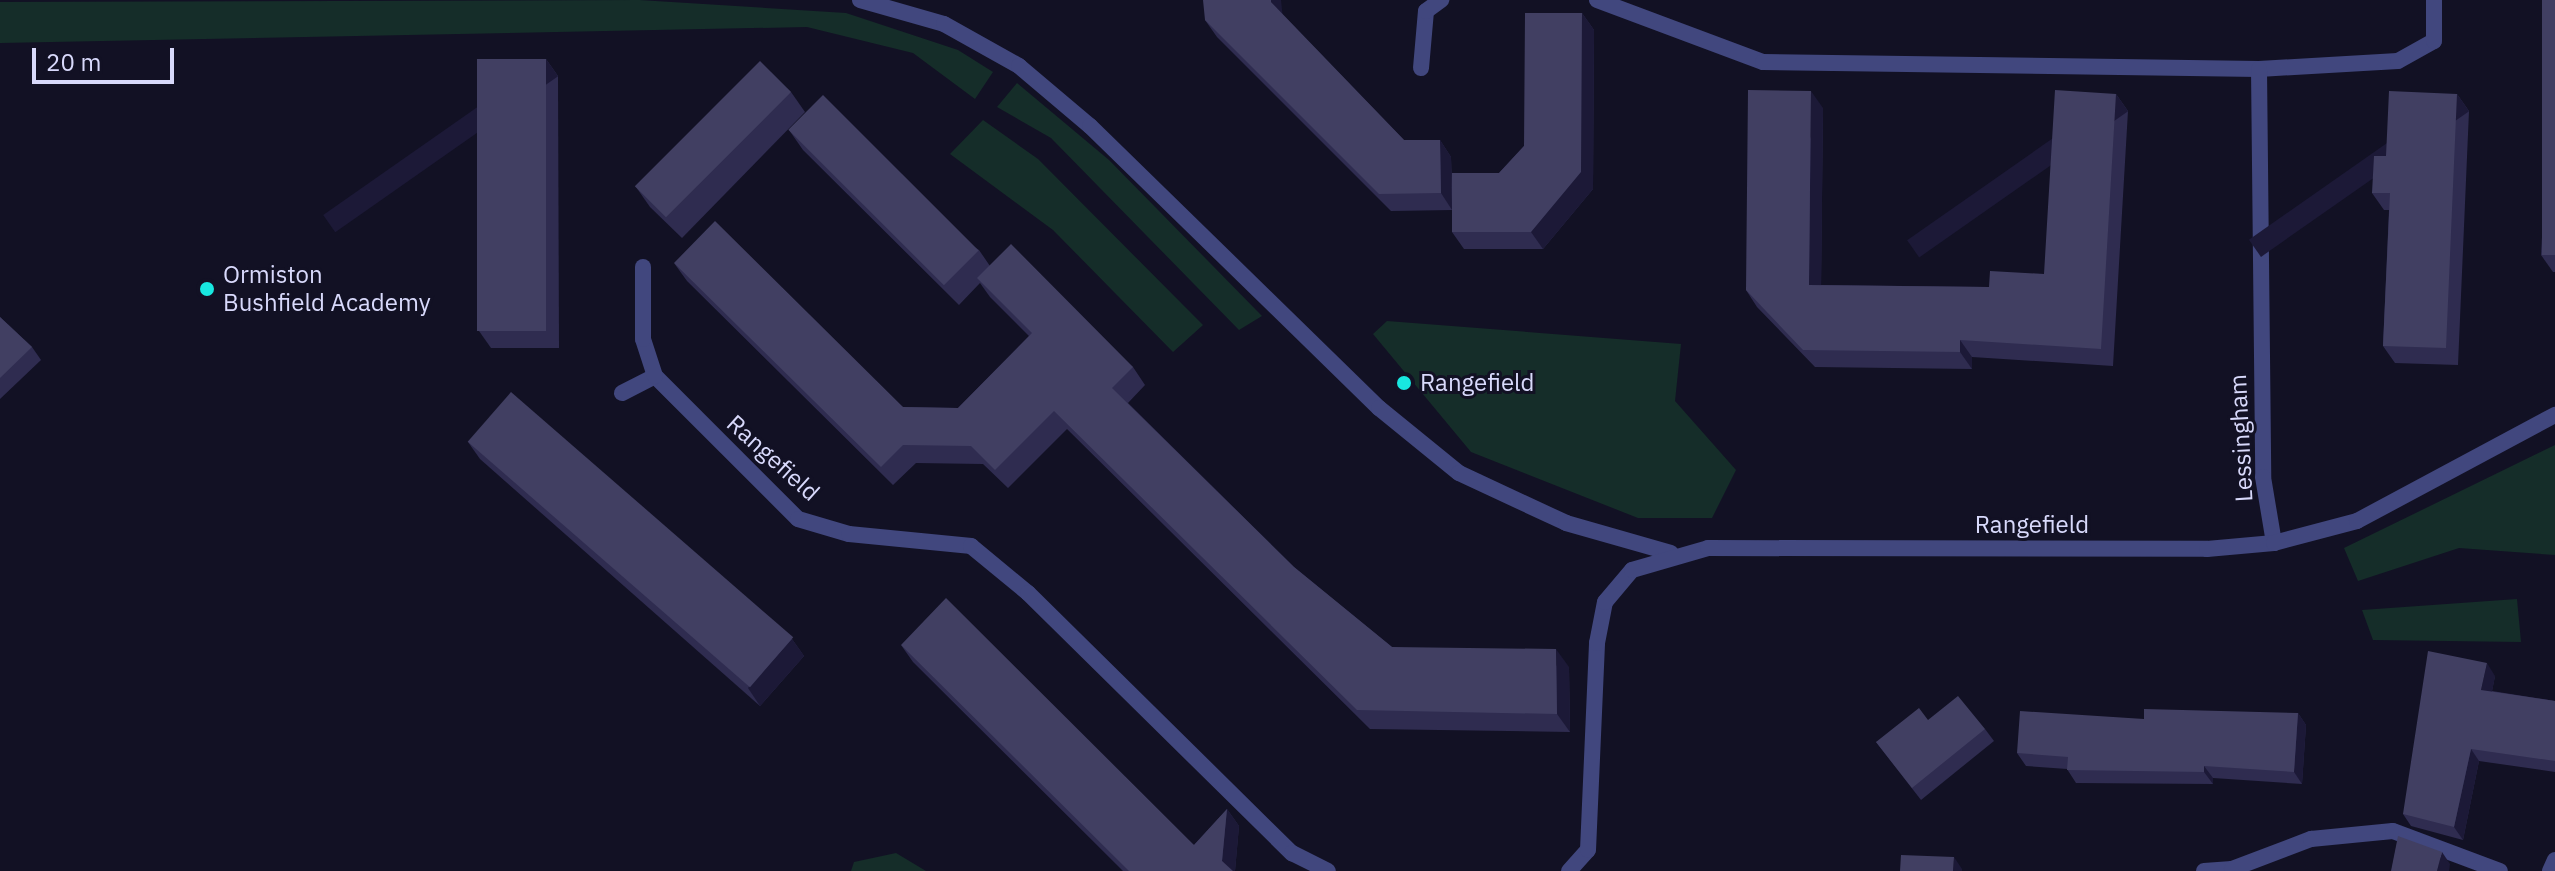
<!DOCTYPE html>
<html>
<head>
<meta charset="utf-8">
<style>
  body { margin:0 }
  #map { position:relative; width:2555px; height:871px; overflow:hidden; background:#121124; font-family:"IBM Plex Sans",sans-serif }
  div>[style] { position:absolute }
  .green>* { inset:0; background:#152d29 }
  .lane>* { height:16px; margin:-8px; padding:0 8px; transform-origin:8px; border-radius:8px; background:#41477e }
  .street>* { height:16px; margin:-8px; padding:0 8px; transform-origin:8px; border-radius:8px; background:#41477e }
  .wall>* { inset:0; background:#2f2c50 }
  .shaded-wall>* { inset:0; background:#1c1937; transform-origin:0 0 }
  .building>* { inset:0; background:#413f62; transform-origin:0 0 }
  .dots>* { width:22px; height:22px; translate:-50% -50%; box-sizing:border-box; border:4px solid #121124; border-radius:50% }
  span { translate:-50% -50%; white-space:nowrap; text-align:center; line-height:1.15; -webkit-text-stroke:6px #121124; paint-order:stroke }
  .poi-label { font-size:24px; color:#d8d9fb }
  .left { translate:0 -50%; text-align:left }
  .street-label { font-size:24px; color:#d8d9fb }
  .scale { position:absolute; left:32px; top:48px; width:142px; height:36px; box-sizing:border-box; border:4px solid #d8d9fb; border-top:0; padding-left:10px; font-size:24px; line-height:28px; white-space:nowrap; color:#d8d9fb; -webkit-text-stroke:6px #121124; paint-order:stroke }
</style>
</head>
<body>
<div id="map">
  <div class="green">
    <i style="clip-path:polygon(639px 0,846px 13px,958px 50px,993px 72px,975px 99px,913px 53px,807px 27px,0 43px,0 2px)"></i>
    <i style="clip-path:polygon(1017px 83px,1109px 160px,1262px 316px,1239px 330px,1051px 138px,997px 107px)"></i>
    <i style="clip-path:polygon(983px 120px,1038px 159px,1203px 325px,1173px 352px,1053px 230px,950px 154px)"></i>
    <i style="clip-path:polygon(1387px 321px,1681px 344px,1675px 401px,1736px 470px,1712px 518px,1638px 518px,1471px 452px,1373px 334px)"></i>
    <i style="clip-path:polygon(2555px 445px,2555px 555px,2459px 548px,2358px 581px,2344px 548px)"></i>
    <i style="clip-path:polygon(2517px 599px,2521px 642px,2373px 640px,2362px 610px)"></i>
    <i style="clip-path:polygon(896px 853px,926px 871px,851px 871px,854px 862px)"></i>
  </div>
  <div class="lane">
    <i style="left:860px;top:0;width:87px;rotate:15.9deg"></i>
    <i style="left:944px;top:24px;width:86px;rotate:29.2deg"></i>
    <i style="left:1019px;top:66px;width:93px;rotate:40.2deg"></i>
    <i style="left:1090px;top:126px;width:404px;rotate:44.3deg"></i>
    <i style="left:1379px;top:408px;width:103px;rotate:39.1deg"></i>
    <i style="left:1459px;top:473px;width:118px;rotate:25deg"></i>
    <i style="left:1566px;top:523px;width:109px;rotate:15.9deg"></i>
  </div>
  <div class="street">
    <i style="left:1597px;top:0;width:177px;rotate:20.5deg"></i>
    <i style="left:1763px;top:62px;width:496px;rotate:0.8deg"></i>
    <i style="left:2259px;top:69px;width:139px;rotate:-3.3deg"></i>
    <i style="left:2398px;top:61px;width:41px;rotate:-29.1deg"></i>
    <i style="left:2434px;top:41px;width:41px;rotate:-90deg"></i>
    <i style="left:1421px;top:68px;width:57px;rotate:-85deg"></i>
    <i style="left:1426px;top:11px;width:19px;rotate:-36deg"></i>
    <i style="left:2259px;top:69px;width:408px;rotate:89.4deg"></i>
    <i style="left:2263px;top:477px;width:67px;rotate:80.5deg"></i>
    <i style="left:655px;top:376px;width:202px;rotate:45deg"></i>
    <i style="left:798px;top:519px;width:53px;rotate:16.4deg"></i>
    <i style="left:849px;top:534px;width:123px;rotate:5.6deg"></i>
    <i style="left:971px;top:546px;width:74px;rotate:39.5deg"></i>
    <i style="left:1028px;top:593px;width:371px;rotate:44.6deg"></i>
    <i style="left:1292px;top:853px;width:40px;rotate:26.6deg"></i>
    <i style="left:622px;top:393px;width:37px;rotate:-27deg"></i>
    <i style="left:655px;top:376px;width:39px;rotate:-108deg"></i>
    <i style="left:643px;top:339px;width:72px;rotate:-90deg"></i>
    <i style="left:1569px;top:871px;width:28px;rotate:-48deg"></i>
    <i style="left:1588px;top:850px;width:207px;rotate:-87.5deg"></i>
    <i style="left:1597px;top:643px;width:42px;rotate:-79deg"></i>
    <i style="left:1605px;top:602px;width:42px;rotate:-49.8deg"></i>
    <i style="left:1632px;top:570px;width:79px;rotate:-16.1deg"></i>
    <i style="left:1708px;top:548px;width:499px;rotate:0.1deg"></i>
    <i style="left:2207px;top:549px;width:67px;rotate:-5.1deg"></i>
    <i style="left:2274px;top:543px;width:86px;rotate:-14.8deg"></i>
    <i style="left:2357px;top:521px;width:225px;rotate:-28.2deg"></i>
    <i style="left:2204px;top:871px;width:28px;rotate:-4deg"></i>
    <i style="left:2232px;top:869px;width:85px;rotate:-20.8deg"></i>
    <i style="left:2311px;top:839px;width:82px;rotate:-5.6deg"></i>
    <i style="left:2393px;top:831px;width:114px;rotate:20.5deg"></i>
    <i style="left:2550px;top:871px;width:12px;rotate:-66deg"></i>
  </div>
  <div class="wall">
    <i style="clip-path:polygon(2555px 0,2555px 272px,2553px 272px,2541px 255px)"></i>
    <i style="clip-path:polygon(1582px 13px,1594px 30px,1593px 189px,1543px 249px,1464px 249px,1452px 232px,1452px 210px,1391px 211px,1217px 37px,1205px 20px,1282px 14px,1404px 140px,1440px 140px,1451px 157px,1452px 188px,1499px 173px,1524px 146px)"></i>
    <i style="clip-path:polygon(546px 59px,558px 76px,559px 348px,491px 348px,479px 331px)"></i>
    <i style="clip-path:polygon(791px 92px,805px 112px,682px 238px,650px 207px,636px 187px)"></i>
    <i style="clip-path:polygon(2116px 94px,2128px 111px,2113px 366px,1972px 357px,1972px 369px,1815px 367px,1757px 307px,1746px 290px,1823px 108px,1821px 285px,1989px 287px,2044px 274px)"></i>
    <i style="clip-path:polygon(2457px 94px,2469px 111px,2458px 365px,2395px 363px,2383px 346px,2389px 210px,2384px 210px,2372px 193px,2386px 156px)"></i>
    <i style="clip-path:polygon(789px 130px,979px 250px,990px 266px,1133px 367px,1145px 385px,1128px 403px,1294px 567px,1392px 647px,1569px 667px,1570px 732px,1370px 729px,1067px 429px,1008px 488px,983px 464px,916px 463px,893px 485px,687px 281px,674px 263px,903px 407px,958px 408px,1029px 336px,990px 297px,980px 283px,959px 305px,803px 150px)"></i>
    <i style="clip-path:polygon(0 317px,32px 347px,41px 360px,0 399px)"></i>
    <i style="clip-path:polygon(468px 442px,792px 639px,804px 656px,760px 706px,480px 459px)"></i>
    <i style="clip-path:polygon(901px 645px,1194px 845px,1227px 809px,1239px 826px,1235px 871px,1123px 871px,913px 662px)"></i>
    <i style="clip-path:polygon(2495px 676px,2492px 691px,2555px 701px,2555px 772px,2479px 761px,2463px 840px,2411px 826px,2403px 814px)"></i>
    <i style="clip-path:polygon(2298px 713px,2306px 725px,2302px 784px,2213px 778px,2213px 784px,2076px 783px,2067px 769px,2026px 766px,2017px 753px,2144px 719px)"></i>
    <i style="clip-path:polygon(1928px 720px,1985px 729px,1994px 741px,1921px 800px,1876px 742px)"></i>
  </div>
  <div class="shaded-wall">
    <i style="clip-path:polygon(1271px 0,1281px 0,1283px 19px,1271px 2px)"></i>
    <i style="clip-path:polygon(1582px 13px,1594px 30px,1593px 189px,1543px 249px,1531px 232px)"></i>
    <i style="left:546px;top:59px;width:21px;height:272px;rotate:55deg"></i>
    <i style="clip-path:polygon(1811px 91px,1823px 108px,1821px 302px,1809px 285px)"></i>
    <i style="left:2116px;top:94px;width:21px;height:255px;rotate:55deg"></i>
    <i style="left:2457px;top:94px;width:21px;height:254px;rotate:55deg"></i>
    <i style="clip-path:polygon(1440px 140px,1451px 157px,1452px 210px,1441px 193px)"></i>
    <i style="clip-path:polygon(1960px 340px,1972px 357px,1972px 369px,1960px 352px)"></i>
    <i style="clip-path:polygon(792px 639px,804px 656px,760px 706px,748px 688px)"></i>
    <i style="clip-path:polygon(1556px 649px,1569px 667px,1570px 732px,1557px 714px)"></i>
    <i style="clip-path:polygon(2487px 663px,2495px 676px,2490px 702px,2481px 690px)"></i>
    <i style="clip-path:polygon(2298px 713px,2306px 725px,2302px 784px,2294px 772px)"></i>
    <i style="clip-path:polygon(2471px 749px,2479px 761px,2463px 840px,2454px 827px)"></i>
    <i style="clip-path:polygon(2204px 766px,2213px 778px,2213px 784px,2204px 772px)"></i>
    <i style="clip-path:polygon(1227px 809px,1239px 826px,1235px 871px,1229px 871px,1222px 861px)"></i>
    <i style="clip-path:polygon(2442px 852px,2450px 864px,2449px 871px,2437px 871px)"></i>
    <i style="clip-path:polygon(1954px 857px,1962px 869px,1962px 871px,1953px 871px)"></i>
  </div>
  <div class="building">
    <i style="clip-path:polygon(1203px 0,1271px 0,1271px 2px,1404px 140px,1440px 140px,1441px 193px,1379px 194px,1205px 20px)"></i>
    <i style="left:2542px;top:0;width:13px;height:255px"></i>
    <i style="clip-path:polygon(1525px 13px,1582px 13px,1581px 172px,1531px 232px,1452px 232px,1452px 173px,1499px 173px,1524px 146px)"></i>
    <i style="left:477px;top:59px;width:69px;height:272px"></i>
    <i style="left:760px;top:61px;width:44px;height:177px;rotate:45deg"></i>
    <i style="clip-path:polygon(1748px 90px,1811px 91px,1809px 285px,1989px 287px,1990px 271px,2044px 274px,2055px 90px,2116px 94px,2101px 349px,1960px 340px,1960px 352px,1803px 350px,1746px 290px)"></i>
    <i style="clip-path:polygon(2389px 91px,2457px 94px,2446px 348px,2383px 346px,2390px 193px,2372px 193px,2374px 156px,2386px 156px)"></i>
    <i style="left:823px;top:95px;width:220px;height:49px;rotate:45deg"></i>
    <i style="clip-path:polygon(715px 221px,903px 407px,958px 408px,1032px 333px,977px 278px,1011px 244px,1133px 367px,1112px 388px,1294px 567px,1392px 647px,1556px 649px,1557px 714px,1357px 710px,1054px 411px,995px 470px,971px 446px,903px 445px,881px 467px,674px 263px)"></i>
    <i style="clip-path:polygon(0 317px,32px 347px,0 378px)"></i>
    <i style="left:511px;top:392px;width:374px;height:66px;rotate:41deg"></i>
    <i style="clip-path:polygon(946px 598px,1194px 845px,1227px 809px,1222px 861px,1233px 871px,1129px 871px,901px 645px)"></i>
    <i style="clip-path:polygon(2428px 651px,2487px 663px,2481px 690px,2555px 701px,2555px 761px,2471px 749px,2454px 827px,2403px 814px)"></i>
    <i style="clip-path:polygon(1958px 696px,1985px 729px,1912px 788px,1876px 742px,1919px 708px,1928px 720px)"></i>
    <i style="clip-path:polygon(2144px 709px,2298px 713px,2294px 772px,2204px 766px,2204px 772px,2067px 770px,2068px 757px,2017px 753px,2020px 711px,2144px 719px)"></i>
    <i style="clip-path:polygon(2398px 836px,2442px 852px,2437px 871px,2391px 871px)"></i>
    <i style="clip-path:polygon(1901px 855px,1954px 857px,1953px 871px,1900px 871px)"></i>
  </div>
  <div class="dots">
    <i style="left:207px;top:289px;background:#18e7e0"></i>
    <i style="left:1404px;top:383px;background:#18e7e0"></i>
  </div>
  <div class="poi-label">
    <span class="left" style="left:223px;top:289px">Ormiston<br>Bushfield Academy</span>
    <span class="left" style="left:1420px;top:383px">Rangefield</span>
  </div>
  <div class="street-label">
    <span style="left:2241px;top:438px;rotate:-93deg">Lessingham</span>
    <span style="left:773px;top:458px;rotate:42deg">Rangefield</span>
    <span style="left:2032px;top:525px">Rangefield</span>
  </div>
  <div class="scale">20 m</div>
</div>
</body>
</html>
